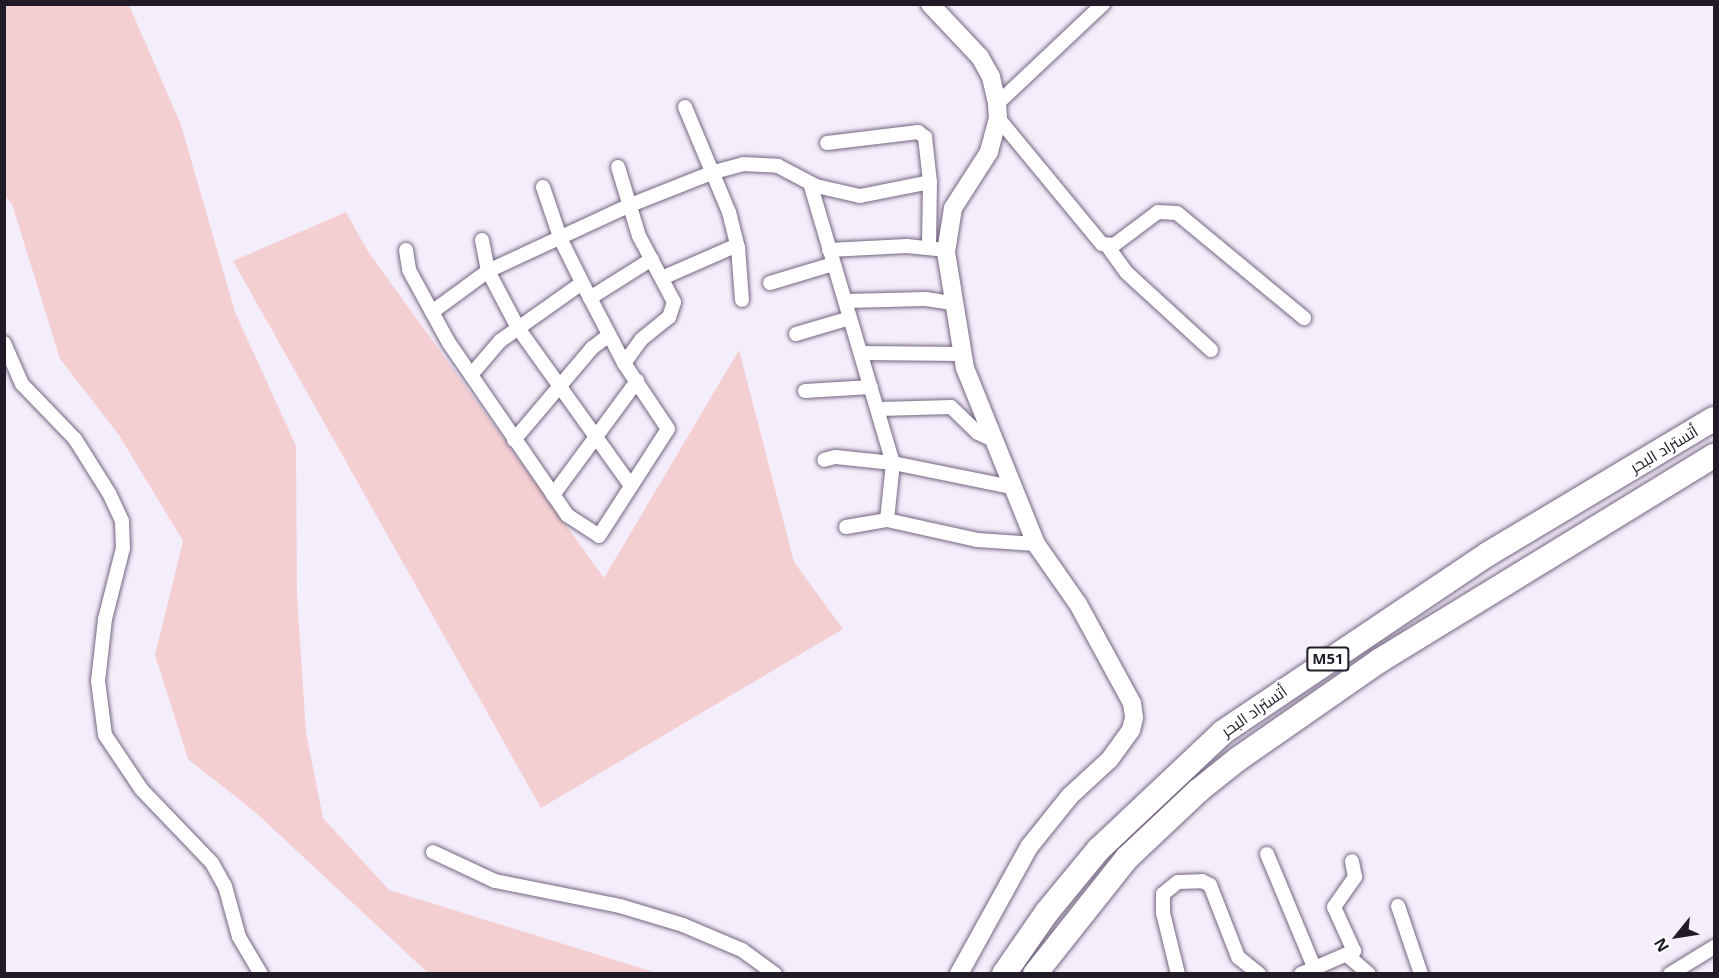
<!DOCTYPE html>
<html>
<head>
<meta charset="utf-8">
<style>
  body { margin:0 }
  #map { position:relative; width:1719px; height:978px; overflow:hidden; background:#f4edfb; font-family:"Open Sans",Cairo,sans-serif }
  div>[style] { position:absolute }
  .green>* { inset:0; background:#f4cfd2 }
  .roads { filter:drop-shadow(0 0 2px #746581) drop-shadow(0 0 2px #746581) }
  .street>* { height:14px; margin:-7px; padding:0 7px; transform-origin:7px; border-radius:7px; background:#fff }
  .secondary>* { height:18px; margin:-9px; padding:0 9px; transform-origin:9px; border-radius:9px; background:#fff }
  .highway>* { height:24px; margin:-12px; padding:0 12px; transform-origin:12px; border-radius:12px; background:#fff }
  span { translate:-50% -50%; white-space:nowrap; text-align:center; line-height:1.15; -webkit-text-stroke:4.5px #fff; paint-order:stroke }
  .shield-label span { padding:2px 4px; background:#fff; border:2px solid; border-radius:4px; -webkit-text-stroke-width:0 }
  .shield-label { font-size:15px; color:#211b27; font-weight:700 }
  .street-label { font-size:16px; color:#211b27 }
  .frame { position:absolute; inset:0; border:6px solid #211b27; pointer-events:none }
  .north { position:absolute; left:1647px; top:906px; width:60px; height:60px; -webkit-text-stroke:4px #fff; paint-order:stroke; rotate:240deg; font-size:16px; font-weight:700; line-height:24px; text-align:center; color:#211b27 }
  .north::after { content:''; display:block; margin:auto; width:21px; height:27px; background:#211b27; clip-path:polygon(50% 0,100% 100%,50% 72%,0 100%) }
</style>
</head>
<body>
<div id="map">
  <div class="green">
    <i style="clip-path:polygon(4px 5px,129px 5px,181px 125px,235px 312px,296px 446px,297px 595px,306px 733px,323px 818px,389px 890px,657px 973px,428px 973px,255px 812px,188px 759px,155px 655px,183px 541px,119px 435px,60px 359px,12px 204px,5px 196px)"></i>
    <i style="clip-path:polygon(346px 212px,367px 250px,604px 578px,739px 350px,794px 562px,843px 629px,541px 808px,233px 261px)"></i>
  </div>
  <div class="roads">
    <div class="street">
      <i style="left:997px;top:104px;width:146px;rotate:-43.3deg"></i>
      <i style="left:685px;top:107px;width:114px;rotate:67.3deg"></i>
      <i style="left:729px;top:212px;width:36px;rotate:76deg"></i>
      <i style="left:738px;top:247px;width:53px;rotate:85.7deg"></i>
      <i style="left:998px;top:118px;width:163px;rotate:50.5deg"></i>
      <i style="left:1102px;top:244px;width:12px;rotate:5deg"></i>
      <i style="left:1114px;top:245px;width:55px;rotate:-36.9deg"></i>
      <i style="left:1158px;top:212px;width:19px;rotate:3deg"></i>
      <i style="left:1177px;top:213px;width:165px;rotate:39.6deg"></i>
      <i style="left:827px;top:143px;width:92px;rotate:-6.9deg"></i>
      <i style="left:918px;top:132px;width:9px;rotate:36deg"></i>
      <i style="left:925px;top:137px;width:45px;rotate:83.7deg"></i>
      <i style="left:618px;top:167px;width:72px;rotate:73.1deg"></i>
      <i style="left:639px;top:236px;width:75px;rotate:62.1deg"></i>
      <i style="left:674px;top:302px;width:16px;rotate:108deg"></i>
      <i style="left:669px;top:317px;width:36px;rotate:141deg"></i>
      <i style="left:641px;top:340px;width:29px;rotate:126deg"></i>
      <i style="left:810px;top:183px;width:292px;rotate:73.5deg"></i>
      <i style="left:893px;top:463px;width:58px;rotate:-174.1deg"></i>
      <i style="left:835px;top:457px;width:11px;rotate:165deg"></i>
      <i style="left:482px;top:240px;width:32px;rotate:79deg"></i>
      <i style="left:488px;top:271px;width:64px;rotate:62.2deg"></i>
      <i style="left:518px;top:328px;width:194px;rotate:54.4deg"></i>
      <i style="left:1108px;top:247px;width:32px;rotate:54deg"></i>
      <i style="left:1127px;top:273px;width:114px;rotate:42.5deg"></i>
      <i style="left:406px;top:250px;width:20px;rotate:81deg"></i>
      <i style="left:409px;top:270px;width:83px;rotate:61.3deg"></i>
      <i style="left:449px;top:343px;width:209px;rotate:55.5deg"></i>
      <i style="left:567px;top:515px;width:38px;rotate:33deg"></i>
      <i style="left:599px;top:536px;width:127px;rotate:-57.2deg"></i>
      <i style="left:668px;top:429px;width:79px;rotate:-123.7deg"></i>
      <i style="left:624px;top:363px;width:73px;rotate:-117.6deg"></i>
      <i style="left:590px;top:298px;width:65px;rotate:-116.6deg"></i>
      <i style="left:561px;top:240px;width:56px;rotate:-108.8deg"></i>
      <i style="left:829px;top:250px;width:78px;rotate:-2.9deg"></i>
      <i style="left:907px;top:246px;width:30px;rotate:6deg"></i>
      <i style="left:662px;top:278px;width:82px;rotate:-23.7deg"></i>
      <i style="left:770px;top:283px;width:66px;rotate:-16.8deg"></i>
      <i style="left:590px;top:298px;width:73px;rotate:-32.2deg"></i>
      <i style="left:845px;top:301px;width:81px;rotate:-1.4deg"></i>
      <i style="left:926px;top:299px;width:26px;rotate:9deg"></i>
      <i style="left:432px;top:312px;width:69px;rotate:-36.2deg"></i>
      <i style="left:488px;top:271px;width:154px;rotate:-24.9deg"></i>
      <i style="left:628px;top:206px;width:92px;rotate:-21.6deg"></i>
      <i style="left:714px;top:172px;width:30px;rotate:-15deg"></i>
      <i style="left:743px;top:164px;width:35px;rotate:3deg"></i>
      <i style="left:778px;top:166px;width:43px;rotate:27.8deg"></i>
      <i style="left:816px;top:186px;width:45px;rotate:12.8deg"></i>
      <i style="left:860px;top:196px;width:71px;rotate:-11.3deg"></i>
      <i style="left:930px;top:182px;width:65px;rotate:90.9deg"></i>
      <i style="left:796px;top:334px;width:56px;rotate:-16.5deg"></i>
      <i style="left:4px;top:343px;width:45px;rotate:66.3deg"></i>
      <i style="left:22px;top:384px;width:76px;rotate:46.1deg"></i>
      <i style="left:75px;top:439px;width:64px;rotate:57.8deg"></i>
      <i style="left:109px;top:493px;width:31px;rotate:65deg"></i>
      <i style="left:122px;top:521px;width:27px;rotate:88deg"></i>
      <i style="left:123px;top:548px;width:73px;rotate:104.2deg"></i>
      <i style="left:105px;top:619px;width:62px;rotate:96.4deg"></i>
      <i style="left:98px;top:681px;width:54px;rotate:82.6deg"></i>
      <i style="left:105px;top:735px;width:66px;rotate:56.1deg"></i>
      <i style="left:142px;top:790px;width:101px;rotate:46.2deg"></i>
      <i style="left:212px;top:863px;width:26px;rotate:61deg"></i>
      <i style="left:225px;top:886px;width:53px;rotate:74.6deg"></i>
      <i style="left:239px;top:937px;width:43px;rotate:59.3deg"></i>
      <i style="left:862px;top:353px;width:100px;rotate:0.6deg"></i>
      <i style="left:471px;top:375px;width:45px;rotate:-49.5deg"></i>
      <i style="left:500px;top:341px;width:100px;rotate:-35.3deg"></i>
      <i style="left:805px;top:391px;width:66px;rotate:-3.5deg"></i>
      <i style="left:879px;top:409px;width:72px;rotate:-1.6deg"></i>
      <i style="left:951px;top:407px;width:37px;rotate:44deg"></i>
      <i style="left:978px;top:433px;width:17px;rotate:25deg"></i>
      <i style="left:514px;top:440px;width:121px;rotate:-49.7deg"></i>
      <i style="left:592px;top:348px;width:21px;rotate:-37deg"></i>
      <i style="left:553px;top:495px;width:142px;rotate:-53.6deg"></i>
      <i style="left:887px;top:520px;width:57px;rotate:-84deg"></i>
      <i style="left:893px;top:463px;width:120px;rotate:11.5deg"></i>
      <i style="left:846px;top:527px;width:42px;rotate:-9.7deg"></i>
      <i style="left:887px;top:520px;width:92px;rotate:12.5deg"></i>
      <i style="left:977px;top:540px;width:59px;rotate:3.9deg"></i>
      <i style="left:433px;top:852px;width:68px;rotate:25.1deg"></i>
      <i style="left:495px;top:881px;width:127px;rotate:11.3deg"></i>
      <i style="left:620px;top:906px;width:66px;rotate:16.8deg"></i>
      <i style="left:683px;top:925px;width:64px;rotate:23deg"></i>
      <i style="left:742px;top:950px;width:41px;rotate:36deg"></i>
      <i style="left:1267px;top:854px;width:122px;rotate:67.4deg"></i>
      <i style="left:1398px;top:906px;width:72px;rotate:71.3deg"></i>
      <i style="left:1347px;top:955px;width:29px;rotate:41deg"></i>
      <i style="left:1178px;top:974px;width:63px;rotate:-103.8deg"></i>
      <i style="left:1163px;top:913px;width:19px;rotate:-90deg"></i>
      <i style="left:1163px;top:894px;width:19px;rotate:-39deg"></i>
      <i style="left:1178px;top:882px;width:24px;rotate:-2deg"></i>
      <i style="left:1202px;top:881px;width:9px;rotate:27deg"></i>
      <i style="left:1210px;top:885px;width:77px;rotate:68.7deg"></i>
      <i style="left:1238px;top:957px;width:27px;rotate:39deg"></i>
      <i style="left:1301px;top:974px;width:58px;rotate:-23.5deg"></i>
      <i style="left:1354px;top:951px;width:48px;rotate:-114.4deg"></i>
      <i style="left:1334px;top:907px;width:37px;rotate:-55deg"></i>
      <i style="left:1355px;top:877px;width:16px;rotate:-101deg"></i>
      <i style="left:1670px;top:974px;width:52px;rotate:-31.5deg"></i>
    </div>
    <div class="secondary">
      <i style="left:930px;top:4px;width:73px;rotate:46.7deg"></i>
      <i style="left:980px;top:57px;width:23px;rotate:61deg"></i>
      <i style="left:991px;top:77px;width:28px;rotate:77deg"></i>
      <i style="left:997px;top:104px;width:14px;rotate:86deg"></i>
      <i style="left:998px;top:118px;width:35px;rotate:105deg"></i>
      <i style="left:989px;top:152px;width:67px;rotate:122.7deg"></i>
      <i style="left:953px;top:208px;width:45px;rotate:99deg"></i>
      <i style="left:946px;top:252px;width:118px;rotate:80.7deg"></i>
      <i style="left:965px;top:368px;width:190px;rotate:68deg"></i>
      <i style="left:1036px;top:544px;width:73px;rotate:55deg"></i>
      <i style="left:1078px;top:604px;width:113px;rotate:61.4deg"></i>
      <i style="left:1132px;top:703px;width:15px;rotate:82deg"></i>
      <i style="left:1134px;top:718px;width:12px;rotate:104deg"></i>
      <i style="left:1131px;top:730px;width:37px;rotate:126deg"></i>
      <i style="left:1109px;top:760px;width:53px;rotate:137.3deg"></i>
      <i style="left:1070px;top:796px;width:65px;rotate:128.8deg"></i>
      <i style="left:1029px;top:847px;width:145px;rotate:118.9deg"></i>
    </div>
    <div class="highway">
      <i style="left:1004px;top:974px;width:75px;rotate:-55.3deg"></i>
      <i style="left:1047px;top:912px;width:82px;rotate:-50.5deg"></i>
      <i style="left:1099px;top:849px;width:170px;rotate:-43.3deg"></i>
      <i style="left:1223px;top:732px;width:319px;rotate:-33.9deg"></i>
      <i style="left:1488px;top:554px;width:263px;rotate:-30.9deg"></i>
      <i style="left:1035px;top:974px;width:148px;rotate:-51.6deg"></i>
      <i style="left:1127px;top:858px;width:98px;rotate:-43.3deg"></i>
      <i style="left:1198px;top:791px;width:51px;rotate:-38.7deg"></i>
      <i style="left:1238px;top:759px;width:172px;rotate:-34.8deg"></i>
      <i style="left:1379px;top:661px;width:393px;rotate:-31.5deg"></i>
    </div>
  </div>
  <div class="shield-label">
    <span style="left:1328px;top:659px">M51</span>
  </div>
  <div class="street-label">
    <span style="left:1664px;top:449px;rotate:-31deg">أتستراد البحر</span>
    <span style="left:1254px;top:711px;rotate:-35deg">أتستراد البحر</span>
  </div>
  <div class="frame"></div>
  <div class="north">N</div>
</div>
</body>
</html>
